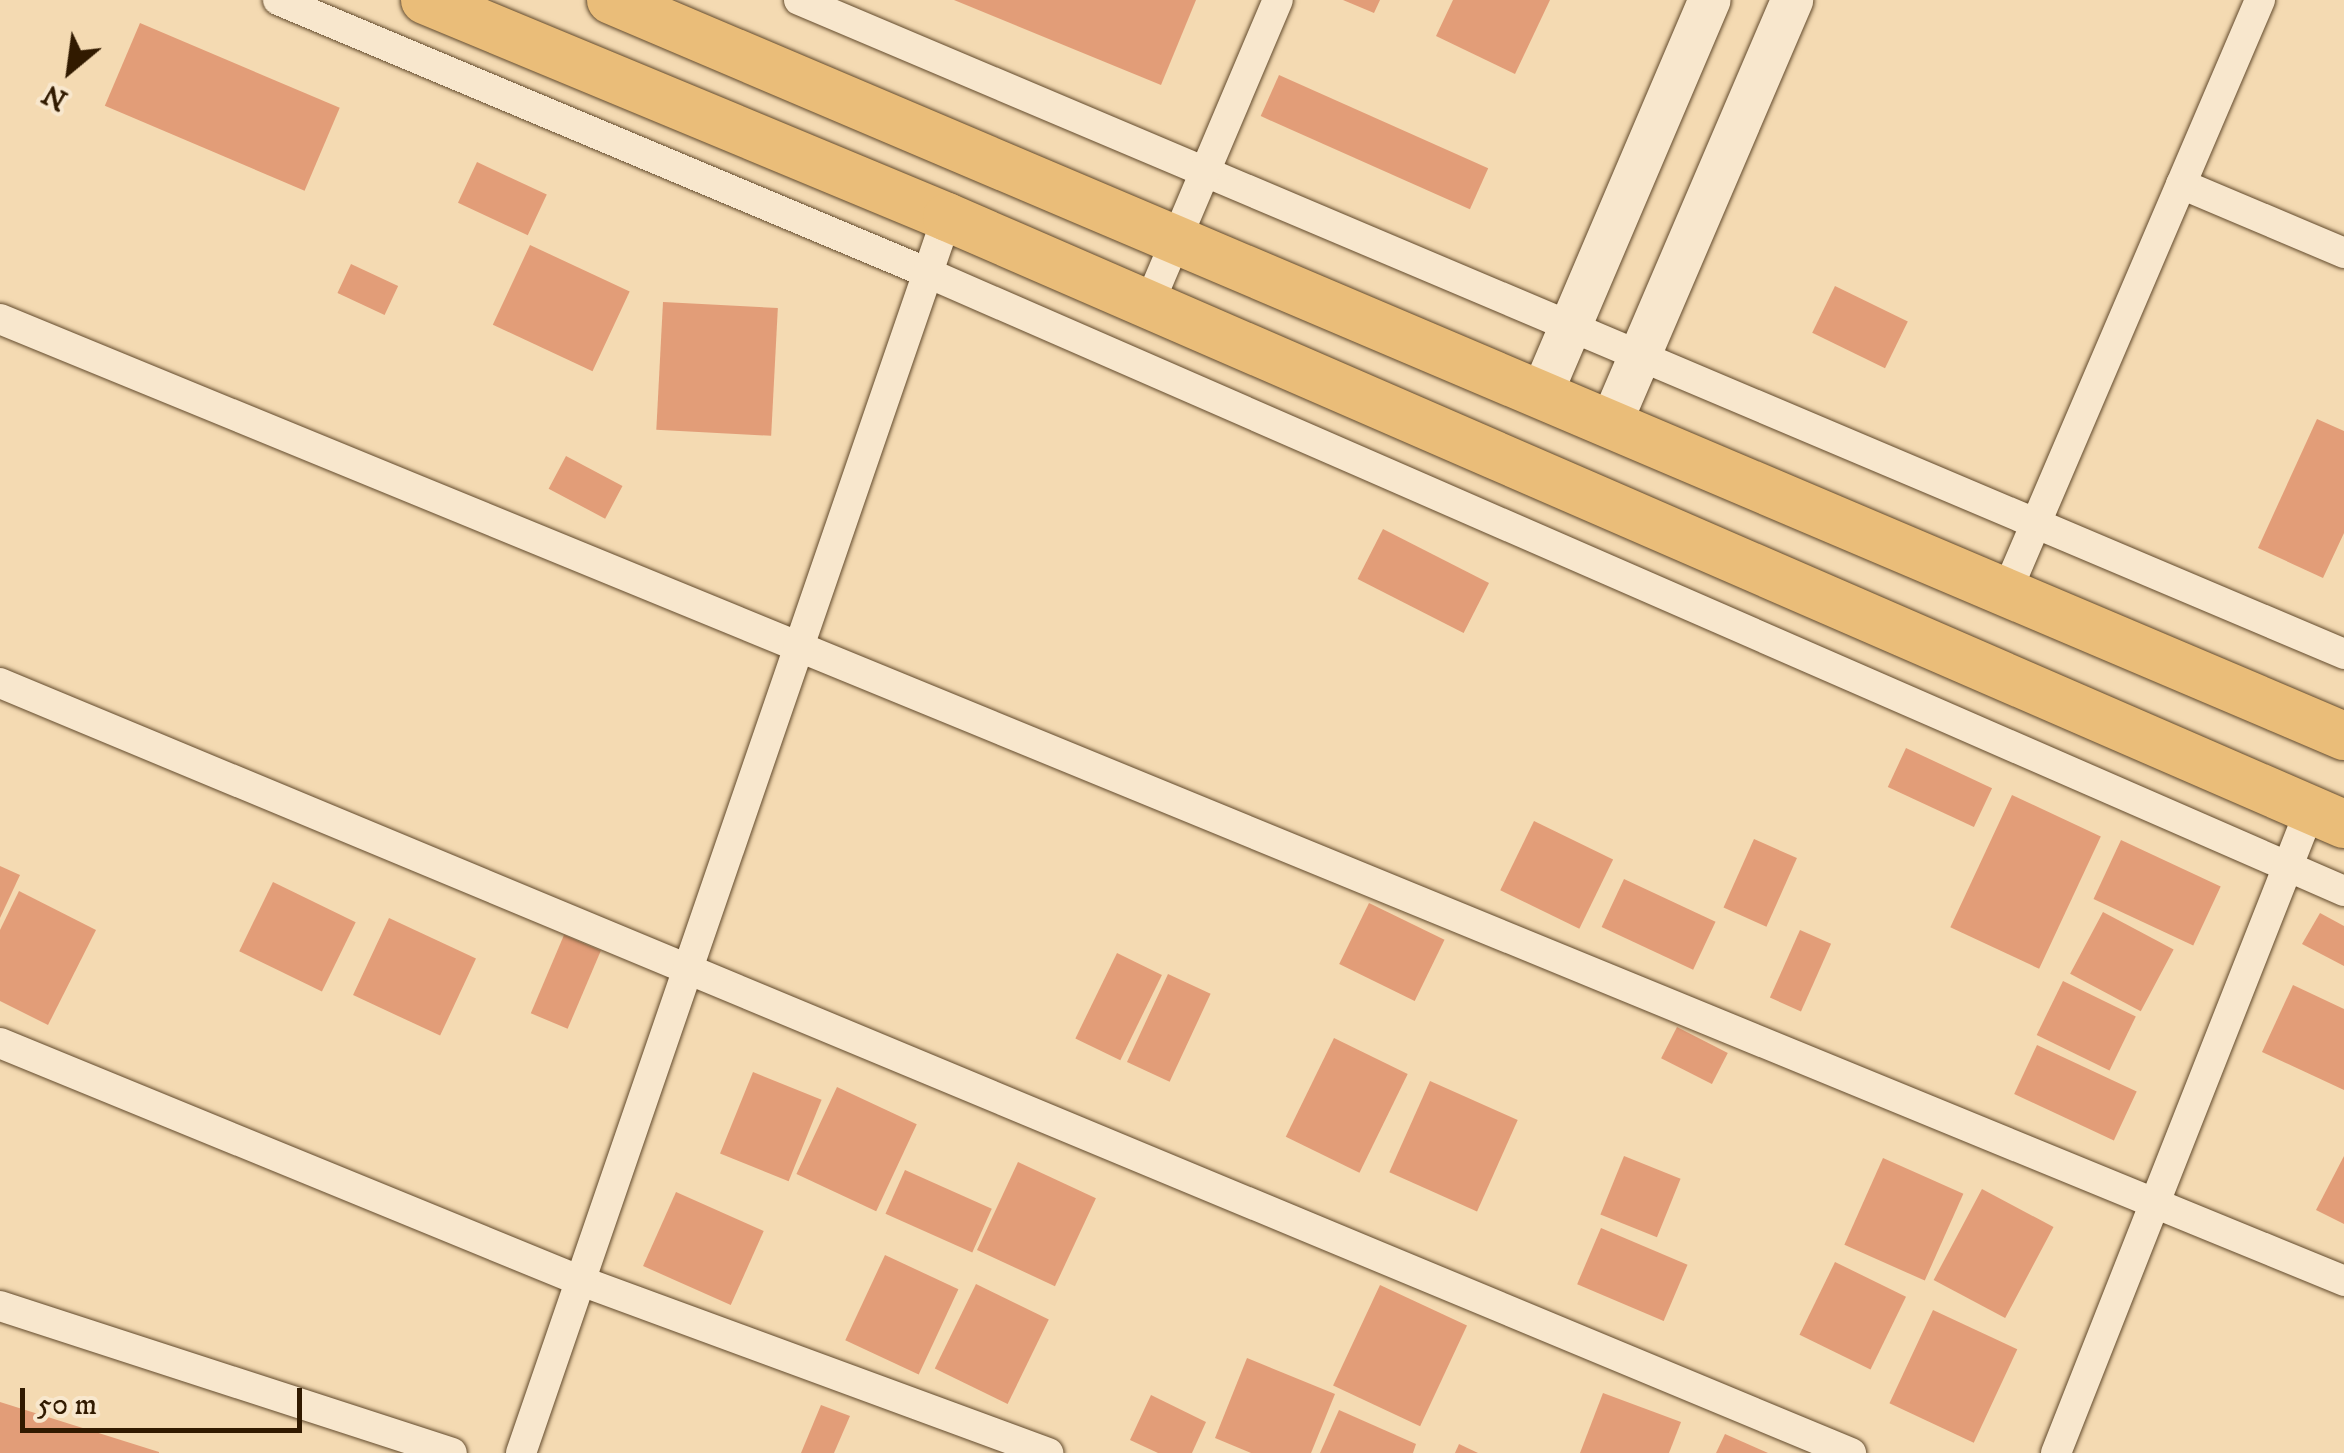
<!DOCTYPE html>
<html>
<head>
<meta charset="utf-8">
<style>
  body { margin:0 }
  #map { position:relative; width:2344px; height:1453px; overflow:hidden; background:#f4dab2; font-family:"IM FELL DW Pica",serif }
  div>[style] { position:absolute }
  .building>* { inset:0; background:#e29d78; transform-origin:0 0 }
  .roads { filter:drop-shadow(0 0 2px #624a2c) drop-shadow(0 0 2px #624a2c) }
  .minor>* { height:30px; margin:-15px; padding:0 15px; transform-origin:15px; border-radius:15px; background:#f8e7cd }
  .secondary>* { height:42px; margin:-21px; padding:0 21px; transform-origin:21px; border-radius:21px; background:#f8e7cd }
  .primary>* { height:48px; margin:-24px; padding:0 24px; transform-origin:24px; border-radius:24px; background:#eabd79 }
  span { translate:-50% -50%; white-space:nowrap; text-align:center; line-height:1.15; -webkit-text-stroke:9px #f8e7cd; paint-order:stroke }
  .north { position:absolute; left:20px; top:20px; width:100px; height:100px; -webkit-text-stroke:8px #f8e7cd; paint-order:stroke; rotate:209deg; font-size:28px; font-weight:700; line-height:40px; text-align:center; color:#311a00 }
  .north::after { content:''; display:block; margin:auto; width:35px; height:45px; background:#311a00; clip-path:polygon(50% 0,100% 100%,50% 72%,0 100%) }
  .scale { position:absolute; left:20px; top:1388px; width:282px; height:45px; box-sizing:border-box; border:5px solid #311a00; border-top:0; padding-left:12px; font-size:30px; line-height:35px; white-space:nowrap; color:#311a00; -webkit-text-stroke:8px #f8e7cd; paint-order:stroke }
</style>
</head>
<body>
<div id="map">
  <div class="building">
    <i style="clip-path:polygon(954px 0,1196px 0,1161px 85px)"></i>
    <i style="clip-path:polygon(1343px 0,1380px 0,1374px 13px)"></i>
    <i style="clip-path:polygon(1453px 0,1550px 0,1515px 74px,1436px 36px)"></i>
    <i style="left:140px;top:23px;width:217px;height:90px;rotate:23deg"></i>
    <i style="left:1279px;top:75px;width:229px;height:45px;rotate:24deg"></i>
    <i style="left:477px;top:162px;width:77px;height:45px;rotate:25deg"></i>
    <i style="left:530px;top:245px;width:110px;height:88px;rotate:25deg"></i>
    <i style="left:351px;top:264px;width:52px;height:32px;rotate:25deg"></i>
    <i style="left:1835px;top:286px;width:81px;height:52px;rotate:26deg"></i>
    <i style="left:663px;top:302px;width:115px;height:128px;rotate:3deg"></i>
    <i style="clip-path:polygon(2317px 419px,2344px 431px,2344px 533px,2323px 578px,2258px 548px)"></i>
    <i style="left:566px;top:456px;width:64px;height:37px;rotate:28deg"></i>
    <i style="left:1383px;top:529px;width:119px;height:56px;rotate:27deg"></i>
    <i style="left:1906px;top:748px;width:95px;height:43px;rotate:25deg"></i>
    <i style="left:2012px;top:795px;width:98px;height:146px;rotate:25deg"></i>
    <i style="left:1534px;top:821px;width:88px;height:77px;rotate:26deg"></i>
    <i style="left:1754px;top:839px;width:47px;height:75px;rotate:24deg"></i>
    <i style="left:2121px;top:840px;width:110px;height:65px;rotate:25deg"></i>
    <i style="clip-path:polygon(0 866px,20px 875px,0 918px)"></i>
    <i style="left:1624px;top:879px;width:101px;height:53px;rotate:25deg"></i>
    <i style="left:273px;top:882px;width:92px;height:77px;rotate:26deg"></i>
    <i style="clip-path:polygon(19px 891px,96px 930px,48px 1025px,0 1001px,0 930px)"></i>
    <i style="left:1369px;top:903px;width:84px;height:68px;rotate:26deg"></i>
    <i style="left:2103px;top:912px;width:80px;height:70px;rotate:28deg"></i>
    <i style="clip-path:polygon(2320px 913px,2344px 926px,2344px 966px,2302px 944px)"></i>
    <i style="left:389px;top:918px;width:96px;height:85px;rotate:25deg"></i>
    <i style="left:1800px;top:930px;width:34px;height:74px;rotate:24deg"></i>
    <i style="left:564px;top:935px;width:40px;height:85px;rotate:23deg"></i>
    <i style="left:1117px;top:953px;width:50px;height:95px;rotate:26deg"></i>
    <i style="left:1168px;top:974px;width:47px;height:97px;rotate:25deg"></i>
    <i style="left:2063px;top:981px;width:81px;height:60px;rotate:26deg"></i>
    <i style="clip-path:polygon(2293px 985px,2344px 1009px,2344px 1090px,2262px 1052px)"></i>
    <i style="left:1677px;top:1027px;width:57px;height:35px;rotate:27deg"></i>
    <i style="left:1334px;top:1038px;width:82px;height:110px;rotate:26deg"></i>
    <i style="left:2037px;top:1045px;width:110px;height:54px;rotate:25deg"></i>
    <i style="left:753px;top:1072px;width:74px;height:88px;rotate:22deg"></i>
    <i style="left:1430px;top:1081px;width:96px;height:100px;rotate:24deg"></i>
    <i style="left:837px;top:1087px;width:88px;height:96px;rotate:25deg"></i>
    <i style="left:1624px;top:1156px;width:61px;height:63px;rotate:22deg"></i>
    <i style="clip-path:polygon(2344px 1156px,2344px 1224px,2316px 1210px)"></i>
    <i style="left:1883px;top:1158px;width:88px;height:95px;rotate:24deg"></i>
    <i style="left:1018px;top:1162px;width:86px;height:97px;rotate:25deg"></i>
    <i style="left:905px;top:1170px;width:95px;height:48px;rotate:24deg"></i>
    <i style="left:1982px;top:1189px;width:81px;height:103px;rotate:28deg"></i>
    <i style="left:676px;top:1192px;width:96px;height:81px;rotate:24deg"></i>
    <i style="left:1601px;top:1228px;width:94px;height:61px;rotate:23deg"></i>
    <i style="left:885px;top:1255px;width:81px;height:94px;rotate:25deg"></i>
    <i style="left:1835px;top:1262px;width:79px;height:81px;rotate:26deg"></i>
    <i style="left:976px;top:1284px;width:81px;height:94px;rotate:26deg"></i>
    <i style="left:1380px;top:1285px;width:96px;height:111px;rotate:25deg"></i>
    <i style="left:1933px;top:1310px;width:93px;height:103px;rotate:25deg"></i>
    <i style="clip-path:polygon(1247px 1358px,1335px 1394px,1311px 1453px,1251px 1453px,1215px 1438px)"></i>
    <i style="clip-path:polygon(1603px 1393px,1681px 1422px,1669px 1453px,1580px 1453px)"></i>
    <i style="clip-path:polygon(1151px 1395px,1206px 1422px,1192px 1453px,1158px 1453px,1130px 1440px)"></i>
    <i style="clip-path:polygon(0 1402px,159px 1452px,159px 1453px,0 1453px)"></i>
    <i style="clip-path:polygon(821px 1405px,850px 1416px,834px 1453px,801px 1453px)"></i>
    <i style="clip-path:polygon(1339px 1410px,1416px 1444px,1413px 1453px,1320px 1453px)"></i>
    <i style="clip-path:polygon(1725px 1434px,1768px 1453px,1716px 1453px)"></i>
    <i style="clip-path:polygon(1459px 1444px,1478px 1453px,1455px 1453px)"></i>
  </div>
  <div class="roads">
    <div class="minor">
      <i style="left:278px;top:0;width:705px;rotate:22.78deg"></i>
      <i style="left:928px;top:273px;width:1545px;rotate:23.58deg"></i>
      <i style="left:799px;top:0;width:1678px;rotate:22.94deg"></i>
      <i style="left:2181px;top:184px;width:177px;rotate:22.9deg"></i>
      <i style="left:1148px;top:306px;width:332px;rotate:-67deg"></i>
      <i style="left:0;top:319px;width:2534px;rotate:22.31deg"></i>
      <i style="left:2006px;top:593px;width:645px;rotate:-66.81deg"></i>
      <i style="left:0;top:683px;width:2005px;rotate:22.59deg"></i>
      <i style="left:0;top:1043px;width:628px;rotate:22.28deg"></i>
      <i style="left:581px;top:1281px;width:498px;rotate:20.2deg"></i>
      <i style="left:0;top:1306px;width:475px;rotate:18deg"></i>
      <i style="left:521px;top:1453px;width:1307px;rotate:-70.98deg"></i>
      <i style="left:2056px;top:1453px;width:691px;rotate:-68.44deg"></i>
    </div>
    <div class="secondary">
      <i style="left:1542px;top:393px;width:427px;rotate:-66.9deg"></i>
      <i style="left:1611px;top:423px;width:460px;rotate:-66.8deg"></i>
    </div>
    <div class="primary">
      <i style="left:425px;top:0;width:565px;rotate:22.57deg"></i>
      <i style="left:947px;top:217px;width:1523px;rotate:23.49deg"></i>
      <i style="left:611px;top:0;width:1883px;rotate:23.01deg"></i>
    </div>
  </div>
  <div class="north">N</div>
  <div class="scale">50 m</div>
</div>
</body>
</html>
